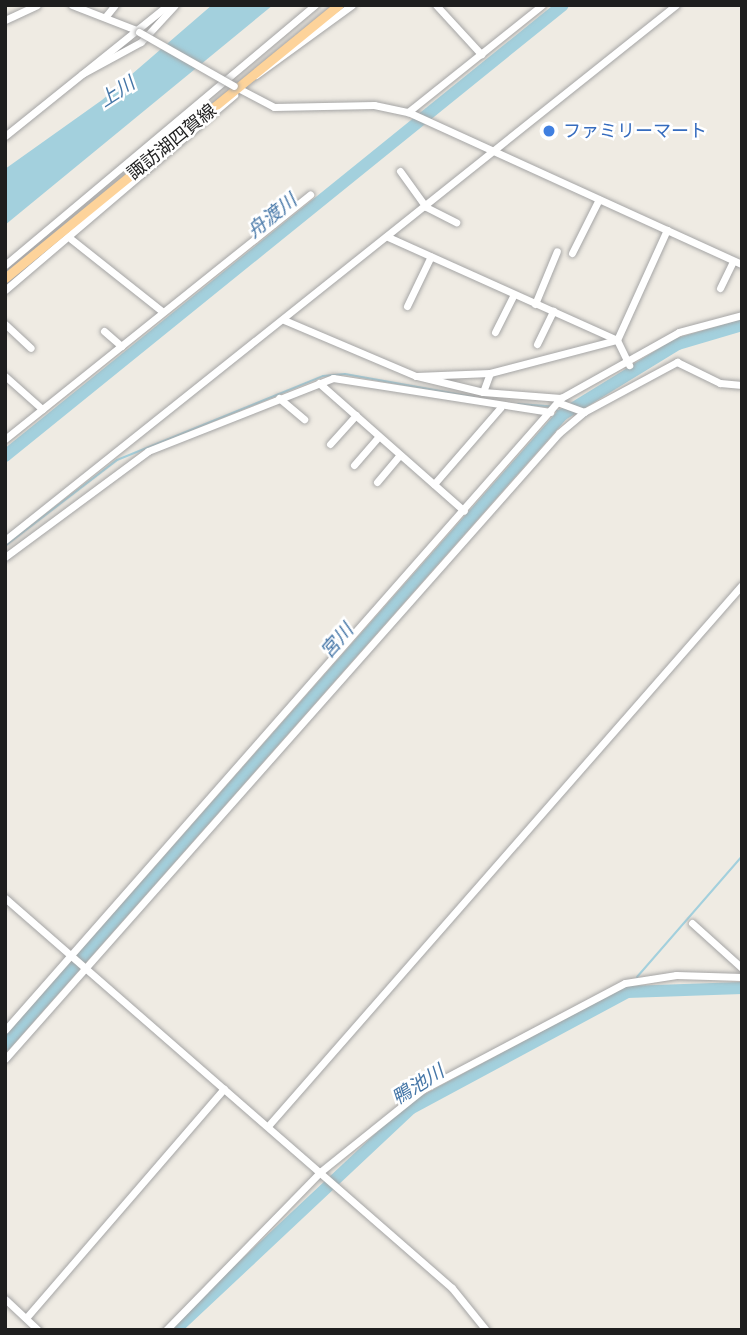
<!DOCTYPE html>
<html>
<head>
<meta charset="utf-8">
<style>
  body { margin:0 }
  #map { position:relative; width:747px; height:1335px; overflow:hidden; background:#efebe3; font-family:Helvetica,"Noto Sans JP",sans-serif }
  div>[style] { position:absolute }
  .water>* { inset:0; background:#a3d0dd }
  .stream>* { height:2px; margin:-1px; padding:0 1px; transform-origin:1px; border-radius:1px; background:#a3d0dd }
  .river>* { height:12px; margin:-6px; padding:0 6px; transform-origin:6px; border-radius:6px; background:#a3d0dd }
  .roads { filter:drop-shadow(0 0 2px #a5a5a5) drop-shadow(0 0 2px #a5a5a5) }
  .minor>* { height:7px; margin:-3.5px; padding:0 3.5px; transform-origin:3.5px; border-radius:3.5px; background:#fff }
  .major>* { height:9px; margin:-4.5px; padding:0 4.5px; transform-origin:4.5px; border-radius:4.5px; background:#fdd39a }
  .bridges { filter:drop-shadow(0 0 2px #a5a5a5) drop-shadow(0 0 2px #a5a5a5) }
  .minor-bridge>* { height:7px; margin:-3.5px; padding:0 3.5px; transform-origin:3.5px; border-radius:3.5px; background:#fff }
  .dots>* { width:19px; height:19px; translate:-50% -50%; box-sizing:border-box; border:4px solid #fff; border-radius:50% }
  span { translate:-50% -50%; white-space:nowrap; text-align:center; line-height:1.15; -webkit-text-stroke:5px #fff; paint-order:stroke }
  .shop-label { font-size:18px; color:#366cbe }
  .left { translate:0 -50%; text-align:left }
  .street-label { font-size:18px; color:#1e1e1e }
  .water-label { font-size:19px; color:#4576a7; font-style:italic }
  .frame { position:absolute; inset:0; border:7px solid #1e1e1e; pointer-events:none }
</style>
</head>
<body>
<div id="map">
  <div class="water">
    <i style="clip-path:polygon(212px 5px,273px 5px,5px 225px,5px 169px,102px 100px)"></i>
  </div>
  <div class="stream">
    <i style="left:518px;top:404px;width:32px;rotate:4deg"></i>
    <i style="left:555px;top:409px;width:9px;rotate:41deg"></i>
    <i style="left:5px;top:546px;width:141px;rotate:-37.5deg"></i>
    <i style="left:117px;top:460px;width:222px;rotate:-22.2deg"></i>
    <i style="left:323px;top:376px;width:22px;rotate:-5deg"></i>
    <i style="left:345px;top:374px;width:131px;rotate:10.1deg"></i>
    <i style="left:637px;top:977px;width:160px;rotate:-49deg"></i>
    <i style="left:627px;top:992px;width:9px;rotate:-63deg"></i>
  </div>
  <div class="river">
    <i style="left:5px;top:456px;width:717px;rotate:-38.95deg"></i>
    <i style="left:5px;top:1045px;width:841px;rotate:-48.52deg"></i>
    <i style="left:562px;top:415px;width:136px;rotate:-31.5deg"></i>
    <i style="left:678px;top:344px;width:67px;rotate:-16.5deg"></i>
    <i style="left:175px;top:1330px;width:323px;rotate:-43.2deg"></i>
    <i style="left:410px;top:1109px;width:247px;rotate:-28.3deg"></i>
    <i style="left:627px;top:992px;width:115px;rotate:-2deg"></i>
  </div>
  <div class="roads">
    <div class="minor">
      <i style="left:72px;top:5px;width:69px;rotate:21.3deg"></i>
      <i style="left:436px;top:5px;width:67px;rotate:47.4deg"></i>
      <i style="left:106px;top:16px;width:14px;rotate:-51deg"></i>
      <i style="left:5px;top:20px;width:35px;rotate:-25deg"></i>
      <i style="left:82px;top:74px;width:67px;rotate:-28.5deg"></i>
      <i style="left:141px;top:42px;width:50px;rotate:-47.4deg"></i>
      <i style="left:256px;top:75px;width:119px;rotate:-36.1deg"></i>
      <i style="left:234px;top:86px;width:45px;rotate:27.7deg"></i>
      <i style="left:274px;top:107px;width:100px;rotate:-1.1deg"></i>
      <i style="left:374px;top:105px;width:35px;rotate:12deg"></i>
      <i style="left:408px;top:112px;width:367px;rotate:24.5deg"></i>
      <i style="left:408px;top:112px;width:171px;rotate:-38.6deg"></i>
      <i style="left:5px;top:136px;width:209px;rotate:-38.8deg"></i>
      <i style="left:400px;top:171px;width:44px;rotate:54.2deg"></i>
      <i style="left:426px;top:207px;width:34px;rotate:27deg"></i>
      <i style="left:388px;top:237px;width:251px;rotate:24.2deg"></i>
      <i style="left:617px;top:340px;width:28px;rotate:64deg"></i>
      <i style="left:71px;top:239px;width:117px;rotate:38.4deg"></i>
      <i style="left:572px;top:253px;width:60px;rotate:-63.4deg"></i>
      <i style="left:5px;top:265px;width:405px;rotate:-40deg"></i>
      <i style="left:720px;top:288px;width:30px;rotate:-64deg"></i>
      <i style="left:5px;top:290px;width:301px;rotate:-40.4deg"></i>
      <i style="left:535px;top:304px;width:57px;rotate:-67.5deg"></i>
      <i style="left:407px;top:306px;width:55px;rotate:-64.4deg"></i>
      <i style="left:284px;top:320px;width:143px;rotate:23deg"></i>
      <i style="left:416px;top:376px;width:74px;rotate:-2.3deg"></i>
      <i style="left:490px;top:373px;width:131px;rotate:-14.6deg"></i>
      <i style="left:5px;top:324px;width:35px;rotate:43deg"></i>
      <i style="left:104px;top:331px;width:23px;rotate:41deg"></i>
      <i style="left:495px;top:332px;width:42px;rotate:-63.4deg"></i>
      <i style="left:617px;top:340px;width:121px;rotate:-65.6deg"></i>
      <i style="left:537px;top:344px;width:37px;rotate:-64deg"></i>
      <i style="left:5px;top:376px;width:50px;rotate:41.7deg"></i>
      <i style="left:417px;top:376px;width:68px;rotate:13.6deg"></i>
      <i style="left:483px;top:392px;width:78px;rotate:4.4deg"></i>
      <i style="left:319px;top:383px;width:193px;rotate:41.4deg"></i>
      <i style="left:483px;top:392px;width:20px;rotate:-70deg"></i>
      <i style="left:279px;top:398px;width:33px;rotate:40deg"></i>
      <i style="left:557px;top:402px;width:29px;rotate:20deg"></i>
      <i style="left:5px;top:439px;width:391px;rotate:-38.7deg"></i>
      <i style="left:330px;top:444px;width:39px;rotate:-48deg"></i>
      <i style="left:354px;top:465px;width:38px;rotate:-49deg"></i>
      <i style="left:377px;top:482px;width:35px;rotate:-50deg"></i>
      <i style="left:434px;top:484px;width:101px;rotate:-49deg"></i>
      <i style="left:5px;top:540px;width:858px;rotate:-38.57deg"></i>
      <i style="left:5px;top:557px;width:178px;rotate:-36.5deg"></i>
      <i style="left:148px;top:451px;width:199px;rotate:-21.5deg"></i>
      <i style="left:333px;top:378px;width:220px;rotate:8.9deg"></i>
      <i style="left:5px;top:898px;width:593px;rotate:41.1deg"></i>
      <i style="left:452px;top:1288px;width:54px;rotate:51deg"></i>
      <i style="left:692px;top:923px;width:67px;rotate:42deg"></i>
      <i style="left:5px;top:1030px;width:842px;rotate:-48.66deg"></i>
      <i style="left:561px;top:398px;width:135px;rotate:-29.2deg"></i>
      <i style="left:679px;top:332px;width:65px;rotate:-15.1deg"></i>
      <i style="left:5px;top:1059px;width:836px;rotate:-48.49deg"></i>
      <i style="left:559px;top:433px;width:33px;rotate:-40deg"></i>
      <i style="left:584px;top:412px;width:106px;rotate:-28.3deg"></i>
      <i style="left:677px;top:362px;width:48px;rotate:26deg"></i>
      <i style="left:720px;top:383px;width:22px;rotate:5deg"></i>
      <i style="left:268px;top:1126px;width:719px;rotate:-48.78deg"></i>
      <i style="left:5px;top:1299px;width:45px;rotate:43.2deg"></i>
      <i style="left:26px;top:1318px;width:303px;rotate:-49.2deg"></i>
      <i style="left:166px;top:1330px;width:221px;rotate:-45.7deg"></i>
      <i style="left:320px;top:1172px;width:131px;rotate:-38.8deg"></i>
      <i style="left:422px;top:1090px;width:229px;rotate:-27.8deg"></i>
      <i style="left:625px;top:983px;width:52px;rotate:-8.9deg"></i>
      <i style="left:676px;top:975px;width:66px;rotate:1.7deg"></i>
    </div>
    <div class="major">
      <i style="left:5px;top:278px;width:431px;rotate:-39.3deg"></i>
    </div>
  </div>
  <div class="bridges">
    <div class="minor-bridge">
      <i style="left:139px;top:32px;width:109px;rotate:29.6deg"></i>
    </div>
  </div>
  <div class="dots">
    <i style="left:549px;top:131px;background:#3f7fe0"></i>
  </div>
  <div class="shop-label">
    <span class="left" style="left:563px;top:131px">ファミリーマート</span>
  </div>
  <div class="street-label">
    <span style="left:172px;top:142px;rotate:-39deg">諏訪湖四賀線</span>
  </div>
  <div class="water-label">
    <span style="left:117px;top:92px;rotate:-33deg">上川</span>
    <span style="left:272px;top:216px;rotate:-39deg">舟渡川</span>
    <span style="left:337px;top:641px;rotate:-49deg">宮川</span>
    <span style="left:418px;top:1085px;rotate:-32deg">鴨池川</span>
  </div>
  <div class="frame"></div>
</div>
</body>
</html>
